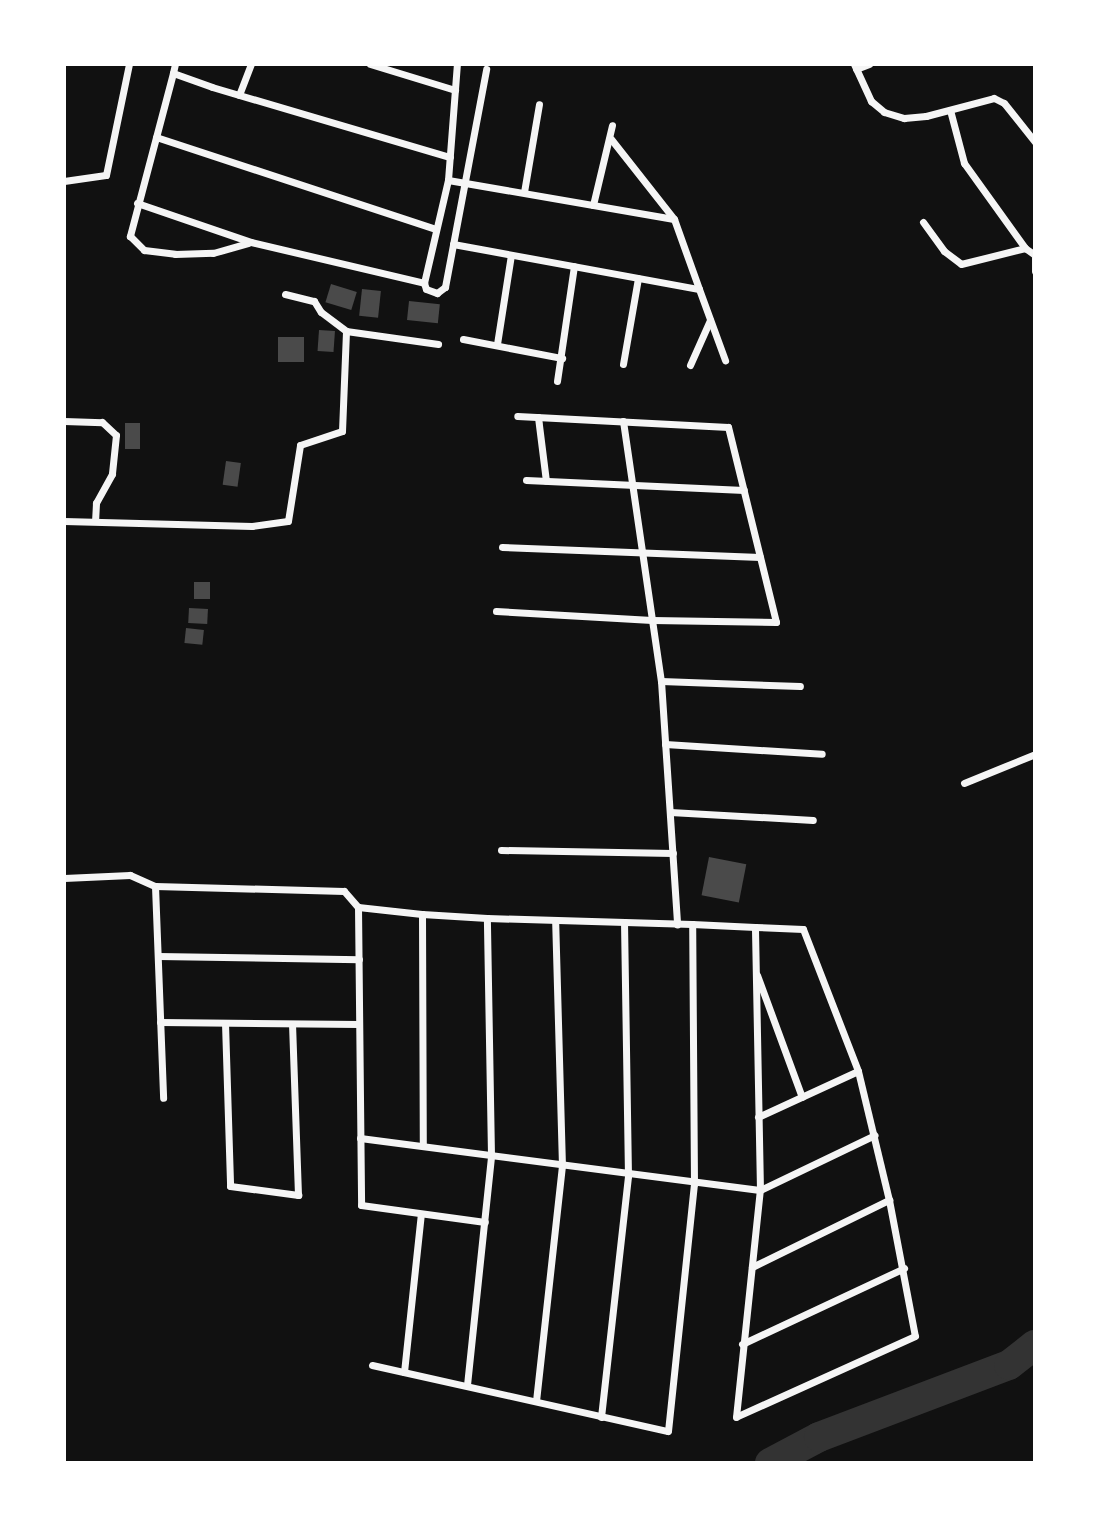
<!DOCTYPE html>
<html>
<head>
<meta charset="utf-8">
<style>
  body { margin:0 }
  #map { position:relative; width:1099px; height:1527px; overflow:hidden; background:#111; font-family:"Roboto Serif",serif }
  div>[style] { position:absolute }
  .river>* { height:30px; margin:-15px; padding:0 15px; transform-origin:15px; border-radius:15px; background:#333 }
  .building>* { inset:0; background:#4a4a4a; transform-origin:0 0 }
  .minor>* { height:7px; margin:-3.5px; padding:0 3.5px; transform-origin:3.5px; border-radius:3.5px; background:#f5f5f5 }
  span { translate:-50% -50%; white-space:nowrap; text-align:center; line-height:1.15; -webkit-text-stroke:6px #fff; paint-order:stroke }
  .frame { position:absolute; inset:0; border:66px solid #fff; pointer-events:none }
</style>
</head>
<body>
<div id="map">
  <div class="river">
    <i style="left:770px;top:1463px;width:55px;rotate:-28deg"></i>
    <i style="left:819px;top:1437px;width:203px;rotate:-20.8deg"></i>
    <i style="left:1009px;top:1365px;width:33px;rotate:-38deg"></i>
  </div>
  <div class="building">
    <i style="left:331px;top:284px;width:27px;height:19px;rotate:17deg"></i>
    <i style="left:362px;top:289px;width:19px;height:27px;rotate:6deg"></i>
    <i style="left:409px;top:301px;width:31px;height:19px;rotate:6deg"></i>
    <i style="left:319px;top:330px;width:16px;height:21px;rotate:4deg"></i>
    <i style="left:278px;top:337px;width:26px;height:25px"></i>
    <i style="left:125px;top:423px;width:15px;height:26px"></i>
    <i style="left:226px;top:461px;width:15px;height:24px;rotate:8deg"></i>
    <i style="left:194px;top:582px;width:16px;height:17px"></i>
    <i style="left:189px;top:608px;width:19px;height:15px;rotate:3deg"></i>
    <i style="left:186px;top:628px;width:18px;height:15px;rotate:6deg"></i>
    <i style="left:709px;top:857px;width:38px;height:39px;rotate:11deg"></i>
  </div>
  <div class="minor">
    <i style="left:175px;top:64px;width:9px;rotate:103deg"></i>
    <i style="left:173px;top:73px;width:41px;rotate:19.7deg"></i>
    <i style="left:212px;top:87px;width:248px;rotate:16.4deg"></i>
    <i style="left:370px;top:64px;width:89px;rotate:17deg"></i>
    <i style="left:854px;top:64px;width:41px;rotate:65.3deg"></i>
    <i style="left:871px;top:101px;width:17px;rotate:40deg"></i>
    <i style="left:884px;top:112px;width:21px;rotate:17deg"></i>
    <i style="left:904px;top:118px;width:22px;rotate:-5deg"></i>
    <i style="left:926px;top:116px;width:70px;rotate:-14.8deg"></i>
    <i style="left:994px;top:98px;width:11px;rotate:27deg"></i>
    <i style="left:1004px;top:103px;width:50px;rotate:51.5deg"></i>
    <i style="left:856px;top:69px;width:14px;rotate:-21deg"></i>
    <i style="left:173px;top:73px;width:169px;rotate:104.8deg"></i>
    <i style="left:130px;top:236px;width:20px;rotate:45deg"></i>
    <i style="left:144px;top:250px;width:31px;rotate:7deg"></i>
    <i style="left:175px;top:254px;width:38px;rotate:-2deg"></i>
    <i style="left:213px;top:253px;width:37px;rotate:-16deg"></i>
    <i style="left:239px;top:95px;width:33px;rotate:-69deg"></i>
    <i style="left:950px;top:110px;width:55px;rotate:75.2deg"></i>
    <i style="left:964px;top:163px;width:105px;rotate:54.3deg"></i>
    <i style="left:1025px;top:248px;width:12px;rotate:35deg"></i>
    <i style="left:156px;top:137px;width:294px;rotate:18.2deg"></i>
    <i style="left:611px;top:139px;width:102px;rotate:51.8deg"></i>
    <i style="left:674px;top:219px;width:74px;rotate:70.3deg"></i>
    <i style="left:448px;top:180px;width:229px;rotate:9.8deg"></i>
    <i style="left:64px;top:181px;width:42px;rotate:-8.1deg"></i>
    <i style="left:106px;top:175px;width:113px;rotate:-78.3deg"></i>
    <i style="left:524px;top:192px;width:89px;rotate:-80.3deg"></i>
    <i style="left:137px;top:203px;width:120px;rotate:18.9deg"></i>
    <i style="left:251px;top:242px;width:178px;rotate:13.3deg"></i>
    <i style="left:424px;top:283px;width:6px;rotate:72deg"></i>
    <i style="left:426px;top:289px;width:12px;rotate:20deg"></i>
    <i style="left:437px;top:293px;width:10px;rotate:-37deg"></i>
    <i style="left:445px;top:287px;width:222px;rotate:-79.3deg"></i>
    <i style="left:593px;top:205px;width:82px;rotate:-76.6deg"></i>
    <i style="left:923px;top:222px;width:36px;rotate:54deg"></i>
    <i style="left:944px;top:251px;width:21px;rotate:37deg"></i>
    <i style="left:961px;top:264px;width:66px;rotate:-14deg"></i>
    <i style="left:453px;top:244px;width:250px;rotate:10.4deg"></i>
    <i style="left:699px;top:289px;width:76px;rotate:69.9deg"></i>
    <i style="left:1035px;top:255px;width:16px;rotate:90deg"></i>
    <i style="left:424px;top:283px;width:106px;rotate:-76.9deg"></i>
    <i style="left:448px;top:180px;width:116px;rotate:-85.6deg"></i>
    <i style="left:285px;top:294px;width:30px;rotate:14deg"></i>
    <i style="left:314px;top:301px;width:13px;rotate:58deg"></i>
    <i style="left:321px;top:312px;width:31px;rotate:37deg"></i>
    <i style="left:463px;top:339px;width:101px;rotate:10.9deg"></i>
    <i style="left:497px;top:344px;width:90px;rotate:-81.1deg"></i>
    <i style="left:623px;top:364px;width:87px;rotate:-80.1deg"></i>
    <i style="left:690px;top:365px;width:49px;rotate:-66deg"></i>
    <i style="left:557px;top:381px;width:116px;rotate:-81.6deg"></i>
    <i style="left:538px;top:417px;width:64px;rotate:82.9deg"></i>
    <i style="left:64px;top:421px;width:38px;rotate:2deg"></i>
    <i style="left:102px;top:422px;width:19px;rotate:43deg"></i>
    <i style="left:116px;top:435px;width:39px;rotate:96deg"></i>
    <i style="left:112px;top:474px;width:33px;rotate:119deg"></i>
    <i style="left:96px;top:503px;width:18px;rotate:93deg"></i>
    <i style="left:623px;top:421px;width:263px;rotate:81.7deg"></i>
    <i style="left:661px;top:681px;width:244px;rotate:86.2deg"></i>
    <i style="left:526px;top:480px;width:218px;rotate:2.6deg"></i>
    <i style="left:64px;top:521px;width:188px;rotate:1.5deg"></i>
    <i style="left:252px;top:526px;width:36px;rotate:-8deg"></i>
    <i style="left:288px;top:521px;width:77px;rotate:-81deg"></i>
    <i style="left:300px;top:445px;width:44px;rotate:-18.4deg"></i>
    <i style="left:342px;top:431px;width:100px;rotate:-87.7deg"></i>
    <i style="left:346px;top:331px;width:93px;rotate:8deg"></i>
    <i style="left:502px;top:547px;width:258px;rotate:2.2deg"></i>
    <i style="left:496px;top:611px;width:156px;rotate:3.3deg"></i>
    <i style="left:652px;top:620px;width:124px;rotate:0.9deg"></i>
    <i style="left:776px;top:622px;width:201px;rotate:-103.8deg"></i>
    <i style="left:728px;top:427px;width:211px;rotate:-177deg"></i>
    <i style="left:661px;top:681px;width:139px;rotate:2.1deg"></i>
    <i style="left:665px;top:744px;width:157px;rotate:3.6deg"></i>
    <i style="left:964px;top:783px;width:77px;rotate:-22.2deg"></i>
    <i style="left:670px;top:812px;width:143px;rotate:3.2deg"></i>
    <i style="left:501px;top:850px;width:172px;rotate:1deg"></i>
    <i style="left:64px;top:878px;width:66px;rotate:-2.6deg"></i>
    <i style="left:130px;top:875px;width:27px;rotate:24deg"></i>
    <i style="left:155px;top:886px;width:189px;rotate:1.5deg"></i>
    <i style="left:344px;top:891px;width:21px;rotate:49deg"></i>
    <i style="left:358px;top:907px;width:64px;rotate:6.2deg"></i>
    <i style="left:422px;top:914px;width:65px;rotate:3.5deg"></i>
    <i style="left:487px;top:918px;width:205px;rotate:1.7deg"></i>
    <i style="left:692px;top:924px;width:63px;rotate:2.7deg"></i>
    <i style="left:755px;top:927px;width:48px;rotate:2.4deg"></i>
    <i style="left:803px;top:929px;width:152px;rotate:68.8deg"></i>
    <i style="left:858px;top:1071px;width:133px;rotate:76.5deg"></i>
    <i style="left:889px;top:1200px;width:138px;rotate:79.2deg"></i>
    <i style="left:915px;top:1336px;width:196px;rotate:155.7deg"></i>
    <i style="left:736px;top:1417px;width:228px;rotate:-84deg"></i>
    <i style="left:760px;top:1190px;width:263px;rotate:-91.1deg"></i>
    <i style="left:155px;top:886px;width:212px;rotate:87.8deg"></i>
    <i style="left:358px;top:907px;width:298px;rotate:89.4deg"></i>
    <i style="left:361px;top:1205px;width:125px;rotate:7.8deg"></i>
    <i style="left:422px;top:914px;width:231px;rotate:89.8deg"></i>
    <i style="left:158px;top:956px;width:201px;rotate:0.9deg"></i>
    <i style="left:757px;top:975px;width:130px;rotate:69.8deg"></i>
    <i style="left:160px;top:1022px;width:199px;rotate:0.6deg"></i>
    <i style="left:225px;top:1023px;width:163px;rotate:88.2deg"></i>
    <i style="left:230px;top:1186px;width:69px;rotate:7.5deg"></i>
    <i style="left:298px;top:1195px;width:171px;rotate:-92deg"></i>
    <i style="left:758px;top:1117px;width:110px;rotate:-24.7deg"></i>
    <i style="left:360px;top:1138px;width:403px;rotate:7.4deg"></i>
    <i style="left:760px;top:1190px;width:127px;rotate:-25.6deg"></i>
    <i style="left:752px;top:1267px;width:153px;rotate:-26.1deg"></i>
    <i style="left:742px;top:1344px;width:179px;rotate:-25.1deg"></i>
    <i style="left:372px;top:1365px;width:303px;rotate:12.6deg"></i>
    <i style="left:668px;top:1431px;width:248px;rotate:-84deg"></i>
    <i style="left:694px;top:1184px;width:260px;rotate:-90.4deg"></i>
    <i style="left:404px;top:1372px;width:159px;rotate:-83.9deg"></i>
    <i style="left:467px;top:1385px;width:231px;rotate:-84deg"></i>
    <i style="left:491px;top:1155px;width:237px;rotate:-91deg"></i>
    <i style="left:536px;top:1401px;width:236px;rotate:-83.7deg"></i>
    <i style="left:562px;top:1166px;width:246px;rotate:-91.6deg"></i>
    <i style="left:601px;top:1417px;width:243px;rotate:-83.6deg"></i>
    <i style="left:628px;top:1176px;width:254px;rotate:-90.9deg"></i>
  </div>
  <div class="frame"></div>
</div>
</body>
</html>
